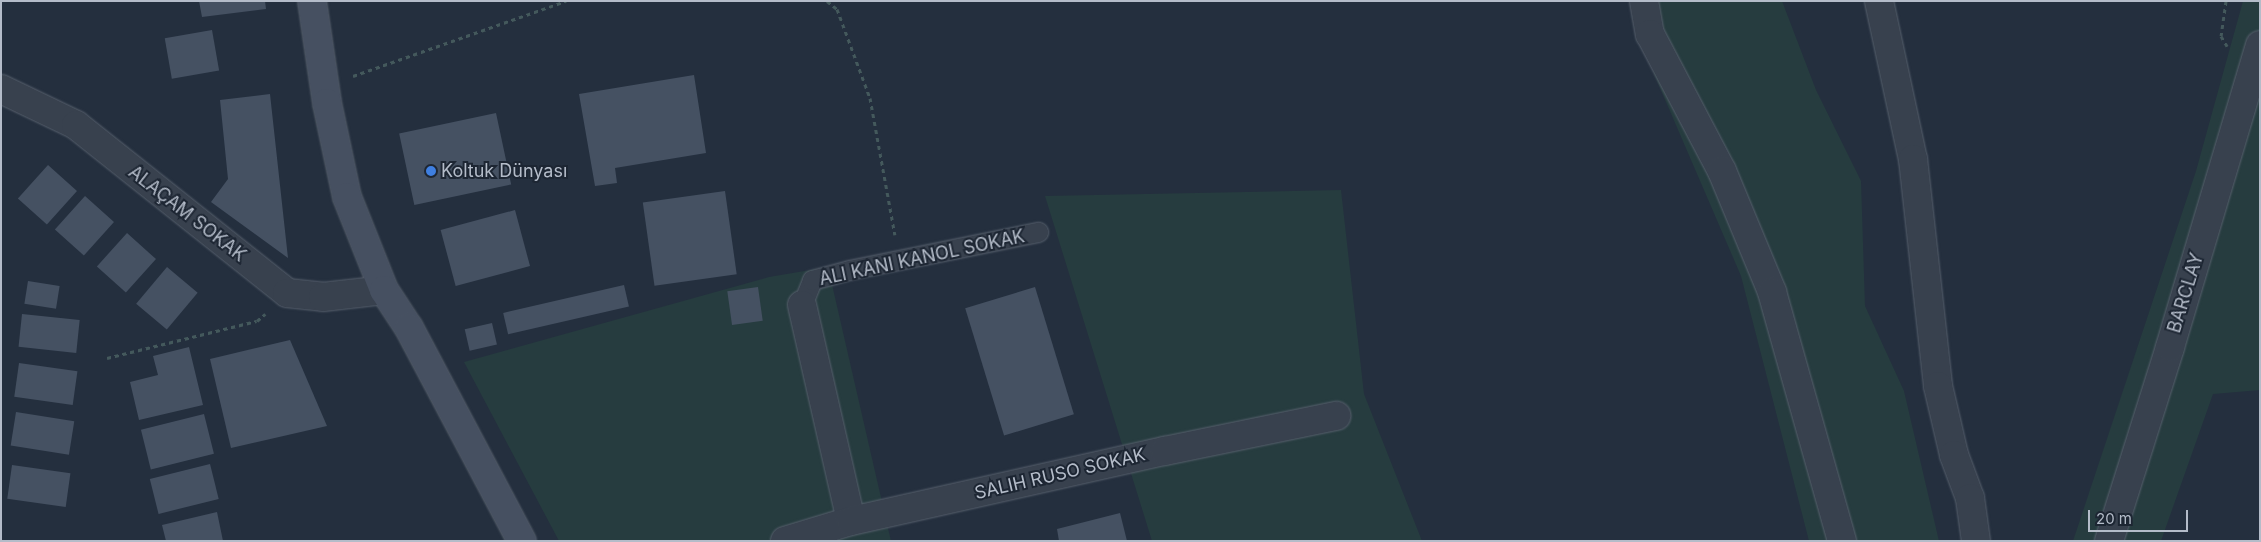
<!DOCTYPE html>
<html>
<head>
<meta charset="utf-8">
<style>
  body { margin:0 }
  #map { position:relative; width:2261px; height:542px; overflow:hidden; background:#242f3e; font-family:Inter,sans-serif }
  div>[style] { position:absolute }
  .green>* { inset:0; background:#263c3f }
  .building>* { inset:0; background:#455162; transform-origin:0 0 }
  .path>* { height:3px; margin-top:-1.5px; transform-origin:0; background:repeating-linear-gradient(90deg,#44595c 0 4px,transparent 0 8px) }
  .roads { filter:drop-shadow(0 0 1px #565f6c) drop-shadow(0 0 1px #565f6c) }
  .lane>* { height:19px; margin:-9.5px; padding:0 9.5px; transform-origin:9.5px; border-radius:9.5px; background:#38414e }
  .street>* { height:28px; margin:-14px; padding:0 14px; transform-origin:14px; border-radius:14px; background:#38414e }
  .secondary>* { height:28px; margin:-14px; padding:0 14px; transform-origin:14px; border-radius:14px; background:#465061 }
  .dots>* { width:14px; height:14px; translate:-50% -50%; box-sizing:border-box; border:2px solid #1d2633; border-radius:50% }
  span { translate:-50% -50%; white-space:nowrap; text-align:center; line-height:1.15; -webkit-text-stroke:4px #1d2633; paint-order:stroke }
  .poi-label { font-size:18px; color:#b4bcc9 }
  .left { translate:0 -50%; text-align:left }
  .street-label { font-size:18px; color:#b4bcc9 }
  .frame { position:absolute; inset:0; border:2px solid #b4bcc9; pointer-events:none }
  .scale { position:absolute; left:2088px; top:510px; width:100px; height:22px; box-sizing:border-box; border:2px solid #b4bcc9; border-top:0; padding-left:6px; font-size:15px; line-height:18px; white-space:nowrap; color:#b4bcc9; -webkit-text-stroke:4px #1d2633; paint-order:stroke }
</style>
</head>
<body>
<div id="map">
  <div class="green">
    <i style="clip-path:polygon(1635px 1px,1782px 1px,1816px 90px,1861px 181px,1865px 306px,1904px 391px,1939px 541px,1809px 541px,1741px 276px,1654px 74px)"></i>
    <i style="clip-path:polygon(2243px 1px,2260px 1px,2260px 390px,2213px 394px,2161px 541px,2073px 541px,2196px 171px)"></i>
    <i style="clip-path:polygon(1341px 190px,1364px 394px,1422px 541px,1152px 541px,1045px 196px)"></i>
    <i style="clip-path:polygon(828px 267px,891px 541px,559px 541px,464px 362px,769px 277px)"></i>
  </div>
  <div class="building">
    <i style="clip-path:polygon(199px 1px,265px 1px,266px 9px,202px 17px)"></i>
    <i style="left:212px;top:30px;width:41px;height:48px;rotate:80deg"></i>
    <i style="clip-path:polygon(694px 75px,706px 153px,615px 168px,617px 183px,595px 186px,579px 94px)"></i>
    <i style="clip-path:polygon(270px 94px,288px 258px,211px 202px,228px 179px,220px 100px)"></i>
    <i style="left:496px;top:113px;width:73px;height:99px;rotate:78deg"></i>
    <i style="left:48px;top:165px;width:39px;height:45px;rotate:42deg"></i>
    <i style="left:725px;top:191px;width:84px;height:83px;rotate:82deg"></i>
    <i style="left:85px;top:196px;width:39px;height:45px;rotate:42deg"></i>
    <i style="left:515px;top:210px;width:58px;height:77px;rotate:75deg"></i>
    <i style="left:127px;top:233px;width:39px;height:45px;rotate:42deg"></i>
    <i style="left:167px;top:267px;width:40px;height:48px;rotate:40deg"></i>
    <i style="left:28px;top:281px;width:32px;height:23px;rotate:9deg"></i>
    <i style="left:624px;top:285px;width:22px;height:124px;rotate:77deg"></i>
    <i style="left:758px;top:287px;width:34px;height:31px;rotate:82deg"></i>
    <i style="left:1035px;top:287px;width:133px;height:73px;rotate:73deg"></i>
    <i style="left:22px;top:314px;width:58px;height:33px;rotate:6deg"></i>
    <i style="left:492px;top:323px;width:22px;height:28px;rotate:77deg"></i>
    <i style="clip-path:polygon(290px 340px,327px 426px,231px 448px,210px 359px)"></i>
    <i style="clip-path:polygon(189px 347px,203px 405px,139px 420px,130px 382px,158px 375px,153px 356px)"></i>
    <i style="left:19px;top:363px;width:59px;height:34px;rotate:8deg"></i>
    <i style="left:16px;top:412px;width:59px;height:34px;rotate:9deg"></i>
    <i style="left:204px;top:414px;width:41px;height:65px;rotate:76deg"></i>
    <i style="left:210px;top:464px;width:36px;height:62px;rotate:76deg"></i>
    <i style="left:12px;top:465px;width:59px;height:34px;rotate:8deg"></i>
    <i style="clip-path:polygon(217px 512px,223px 541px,166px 541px,162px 525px)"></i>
    <i style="clip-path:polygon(1120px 513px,1127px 541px,1059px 541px,1057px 529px)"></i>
  </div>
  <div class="path">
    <i style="left:827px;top:1px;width:13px;rotate:39deg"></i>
    <i style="left:837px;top:9px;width:95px;rotate:69.7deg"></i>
    <i style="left:870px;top:98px;width:139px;rotate:79.7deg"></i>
    <i style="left:2226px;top:1px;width:35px;rotate:98deg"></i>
    <i style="left:2221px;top:36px;width:12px;rotate:59deg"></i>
    <i style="left:353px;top:76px;width:226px;rotate:-19.4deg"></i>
    <i style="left:107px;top:358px;width:154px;rotate:-13.9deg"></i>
    <i style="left:257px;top:321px;width:11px;rotate:-41deg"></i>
  </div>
  <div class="roads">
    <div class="lane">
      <i style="left:802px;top:305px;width:27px;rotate:-68deg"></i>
      <i style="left:812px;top:280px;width:38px;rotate:-15deg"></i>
      <i style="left:849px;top:270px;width:193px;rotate:-11.4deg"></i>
    </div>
    <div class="street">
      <i style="left:1644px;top:1px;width:34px;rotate:80deg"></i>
      <i style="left:1650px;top:34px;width:155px;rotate:62.3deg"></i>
      <i style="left:1722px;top:171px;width:131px;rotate:67.5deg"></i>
      <i style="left:1772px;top:292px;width:259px;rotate:74.3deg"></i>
      <i style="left:1879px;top:1px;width:162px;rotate:77.9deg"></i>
      <i style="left:1913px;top:159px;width:228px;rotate:83.7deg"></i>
      <i style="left:1938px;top:386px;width:71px;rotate:76.9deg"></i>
      <i style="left:1954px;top:455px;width:46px;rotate:69.6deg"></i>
      <i style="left:1970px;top:498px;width:43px;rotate:82.1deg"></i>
      <i style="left:1px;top:89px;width:83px;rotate:25.6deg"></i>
      <i style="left:76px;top:125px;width:270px;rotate:38.5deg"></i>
      <i style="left:287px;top:293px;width:36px;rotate:6deg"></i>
      <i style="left:323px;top:297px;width:61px;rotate:-6.5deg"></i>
      <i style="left:802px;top:305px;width:221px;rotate:77.2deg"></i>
      <i style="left:785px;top:541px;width:69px;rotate:-16.9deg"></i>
      <i style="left:851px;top:521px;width:322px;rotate:-12.6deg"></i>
      <i style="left:1165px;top:451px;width:175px;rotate:-11.6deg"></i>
      <i style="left:2109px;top:541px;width:203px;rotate:-72.5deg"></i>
      <i style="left:2170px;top:347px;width:315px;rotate:-73.4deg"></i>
    </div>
    <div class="secondary">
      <i style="left:312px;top:1px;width:103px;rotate:81.6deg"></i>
      <i style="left:327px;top:103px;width:96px;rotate:78deg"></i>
      <i style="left:347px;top:197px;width:100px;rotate:68.3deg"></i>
      <i style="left:384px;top:290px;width:45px;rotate:56.7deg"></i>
      <i style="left:409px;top:328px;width:241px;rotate:62.1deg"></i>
    </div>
  </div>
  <div class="dots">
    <i style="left:431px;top:171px;background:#3f7fe0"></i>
  </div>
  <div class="poi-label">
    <span class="left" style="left:441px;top:171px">Koltuk Dünyası</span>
  </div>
  <div class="street-label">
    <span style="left:187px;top:214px;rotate:38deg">ALAÇAM SOKAK</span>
    <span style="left:922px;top:258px;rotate:-12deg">ALI KANI KANOL SOKAK</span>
    <span style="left:2186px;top:293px;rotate:-73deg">BARCLAY</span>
    <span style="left:1060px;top:474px;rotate:-13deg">SALIH RUSO SOKAK</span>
  </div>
  <div class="frame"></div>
  <div class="scale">20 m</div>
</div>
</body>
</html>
